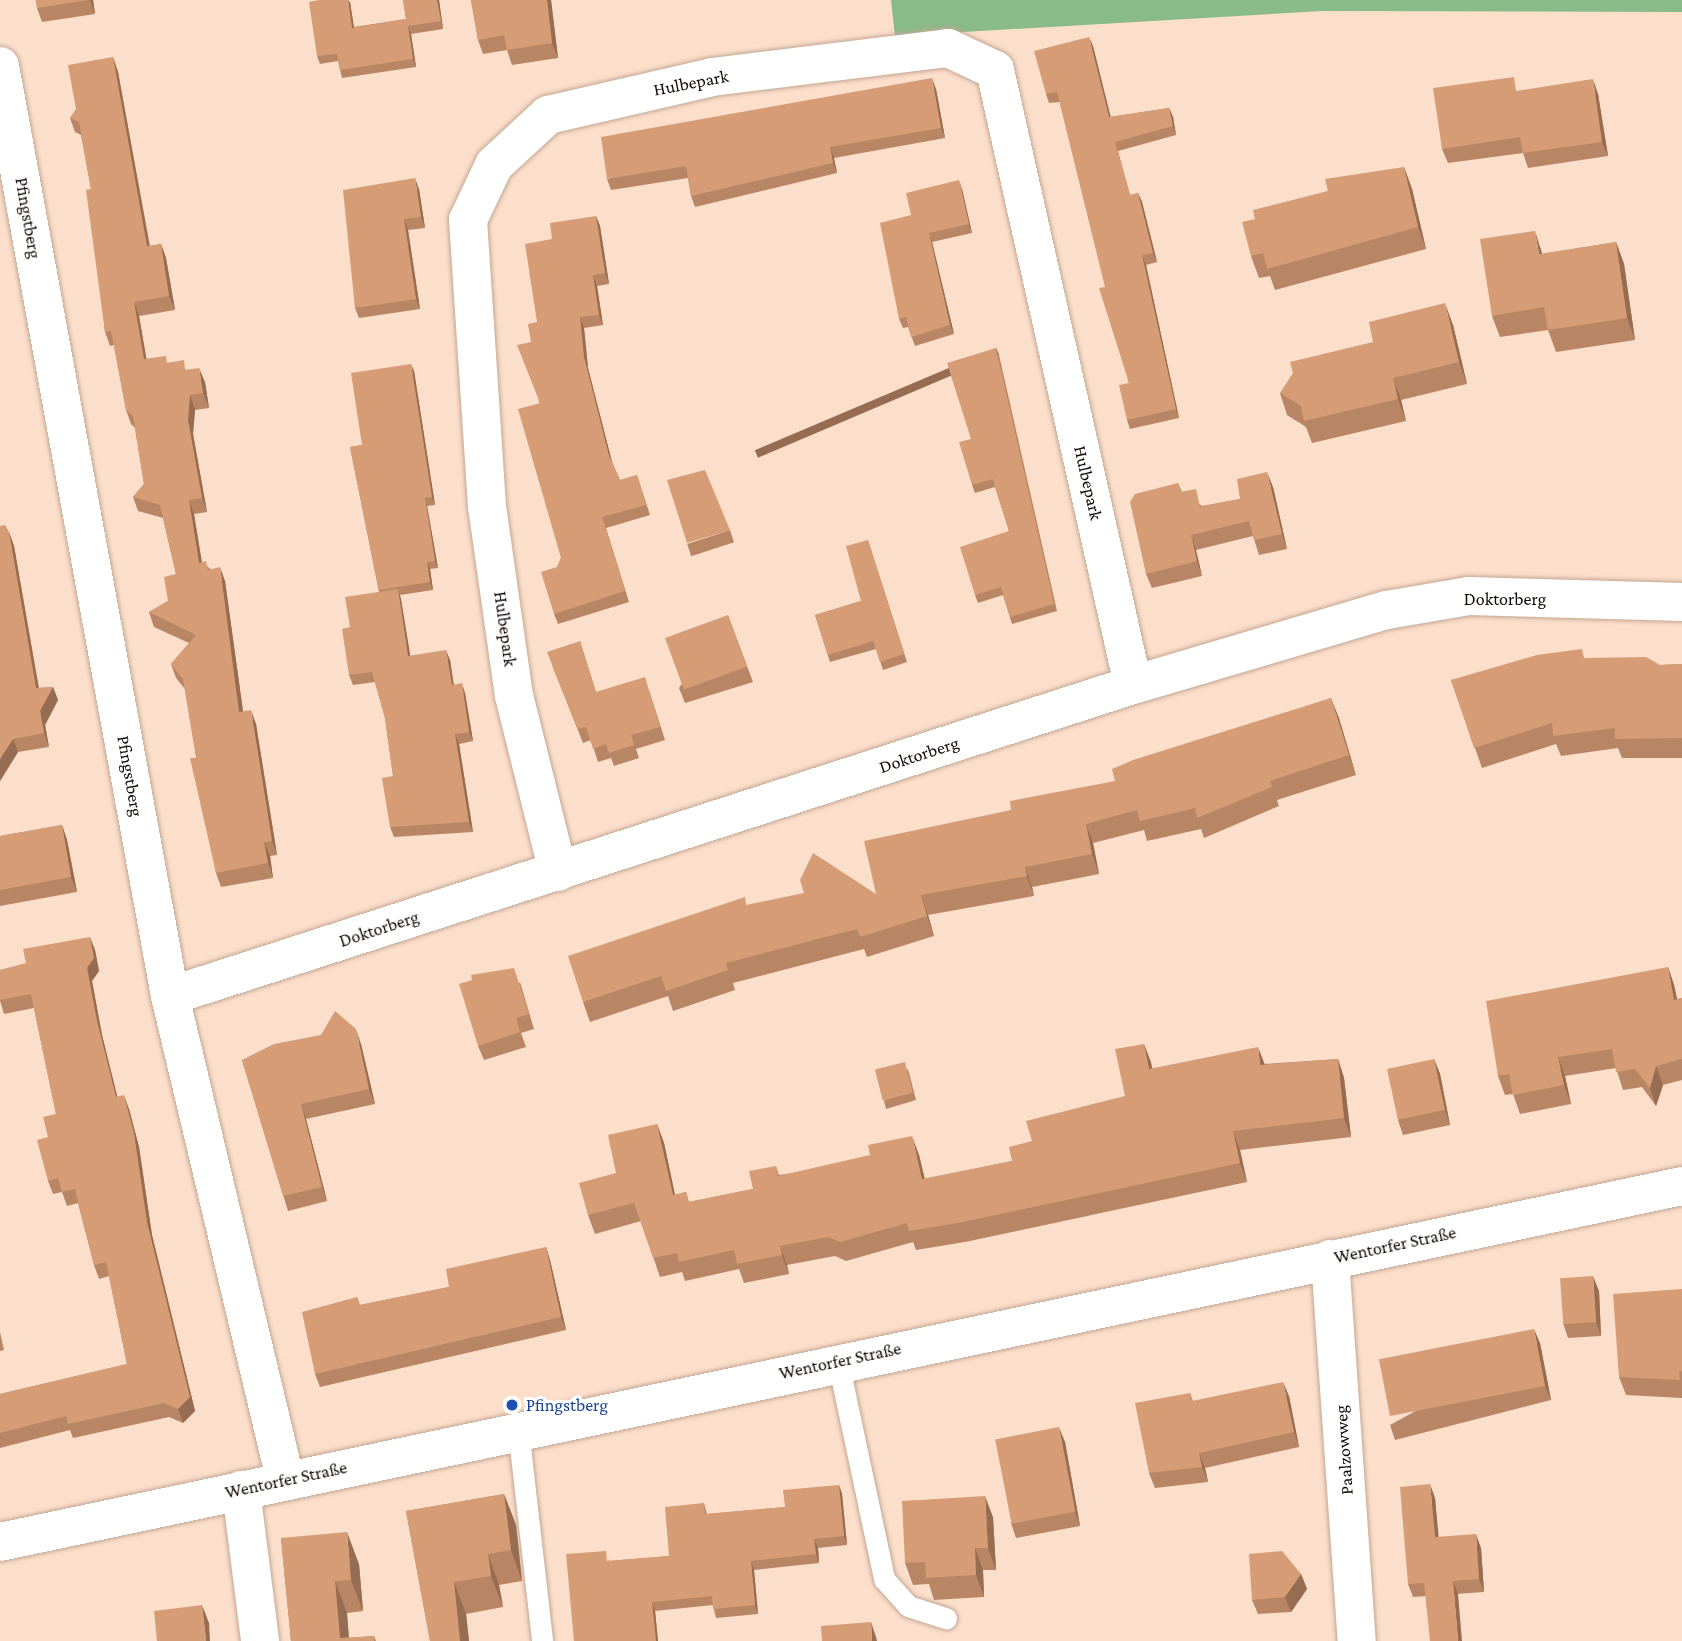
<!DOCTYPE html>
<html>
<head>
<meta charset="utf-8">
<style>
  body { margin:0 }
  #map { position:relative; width:1682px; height:1641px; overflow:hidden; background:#fcdfcb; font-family:"Crimson Pro",serif }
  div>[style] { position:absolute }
  .forest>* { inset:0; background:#89ba89 }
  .roads { filter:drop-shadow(0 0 2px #c3a794) drop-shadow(0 0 2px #c3a794) }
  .lane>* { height:21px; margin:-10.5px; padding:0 10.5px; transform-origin:10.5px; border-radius:10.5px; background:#fff }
  .street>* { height:38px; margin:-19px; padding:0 19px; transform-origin:19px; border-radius:19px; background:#fff }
  .primary>* { height:38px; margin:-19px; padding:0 19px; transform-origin:19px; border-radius:19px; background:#fff }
  .wall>* { inset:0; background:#b88665; transform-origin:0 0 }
  .shaded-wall>* { inset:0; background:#966d52; transform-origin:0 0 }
  .building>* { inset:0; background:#d69c75; transform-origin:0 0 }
  .dots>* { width:19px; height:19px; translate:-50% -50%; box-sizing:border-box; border:4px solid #fff; border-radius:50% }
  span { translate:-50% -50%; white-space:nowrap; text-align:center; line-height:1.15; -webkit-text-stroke:6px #fff; paint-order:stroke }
  .street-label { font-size:18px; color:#130904 }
  .transit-label { font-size:18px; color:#164399 }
  .left { translate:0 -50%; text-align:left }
</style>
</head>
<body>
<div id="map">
  <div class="forest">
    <i style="clip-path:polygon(891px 0,1682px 0,1682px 12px,1322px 11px,895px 36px)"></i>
  </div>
  <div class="roads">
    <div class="lane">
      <i style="left:838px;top:1362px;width:222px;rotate:78deg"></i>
      <i style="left:884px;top:1579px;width:36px;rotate:48deg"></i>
      <i style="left:908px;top:1606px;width:40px;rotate:18deg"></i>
      <i style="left:518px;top:1429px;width:213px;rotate:83.5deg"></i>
    </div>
    <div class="street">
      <i style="left:0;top:66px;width:945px;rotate:79.64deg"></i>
      <i style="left:170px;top:996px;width:497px;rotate:76.6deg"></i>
      <i style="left:558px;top:872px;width:181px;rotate:-104deg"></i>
      <i style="left:514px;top:696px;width:192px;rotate:-98.1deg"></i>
      <i style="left:487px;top:506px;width:287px;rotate:-93.8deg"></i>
      <i style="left:468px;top:220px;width:61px;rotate:-64.7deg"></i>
      <i style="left:494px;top:165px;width:74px;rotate:-42.8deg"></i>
      <i style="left:548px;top:115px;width:168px;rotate:-13deg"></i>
      <i style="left:712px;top:77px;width:238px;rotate:-7deg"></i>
      <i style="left:948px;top:48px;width:52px;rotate:25.1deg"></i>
      <i style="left:995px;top:70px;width:630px;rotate:77.35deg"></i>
      <i style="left:170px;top:996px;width:1012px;rotate:-17.9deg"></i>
      <i style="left:1133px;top:685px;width:265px;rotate:-16.5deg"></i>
      <i style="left:1387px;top:610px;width:83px;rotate:-9.7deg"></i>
      <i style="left:1469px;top:596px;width:213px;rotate:1.6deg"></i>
      <i style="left:1330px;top:1259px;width:383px;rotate:86deg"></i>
      <i style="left:241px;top:1490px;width:152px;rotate:82.8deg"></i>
    </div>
    <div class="primary">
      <i style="left:0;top:1542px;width:1719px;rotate:-11.95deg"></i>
    </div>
  </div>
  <div class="wall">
    <i style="clip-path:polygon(36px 0,93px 0,95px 14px,42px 22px,37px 8px)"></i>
    <i style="clip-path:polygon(403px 0,439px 0,443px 29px,411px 34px,416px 67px,342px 78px,338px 61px,320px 64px,317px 56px,350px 2px,354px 27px,406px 19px)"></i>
    <i style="clip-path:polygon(471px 0,551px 0,558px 58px,512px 65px,507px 50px,483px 54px,478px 40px)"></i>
    <i style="clip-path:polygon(1093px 46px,1110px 117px,1169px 108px,1173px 117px,1176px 135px,1118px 151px,1130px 195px,1138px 193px,1142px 202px,1157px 262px,1146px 265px,1179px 418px,1130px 429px,1127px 420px,1129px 383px,1060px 102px,1049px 103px,1046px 94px)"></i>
    <i style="clip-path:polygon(113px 57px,118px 72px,150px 246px,161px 244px,166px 258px,175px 310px,139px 316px,146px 359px,169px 363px,187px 370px,205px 382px,209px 408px,195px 410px,193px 434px,207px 512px,194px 514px,202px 562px,225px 581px,243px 711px,256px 724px,277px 855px,270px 856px,273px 878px,221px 887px,216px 873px,185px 689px,176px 678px,171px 664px,189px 643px,154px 627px,149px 612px,168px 601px,176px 574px,163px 518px,138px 511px,133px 497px,144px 484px,135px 428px,131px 424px,126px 410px,114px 345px,110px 346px,105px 332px,91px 189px,81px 135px,75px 132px,70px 118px)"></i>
    <i style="clip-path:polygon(936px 89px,945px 138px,834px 158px,837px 173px,695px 207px,691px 196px,688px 178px,611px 190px,607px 179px)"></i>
    <i style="clip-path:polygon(1598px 94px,1608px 156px,1528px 168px,1523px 153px,1448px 163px,1442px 149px)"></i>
    <i style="clip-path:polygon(1404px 167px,1412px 189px,1426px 249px,1275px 290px,1270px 276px,1259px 278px,1251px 256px,1255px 219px,1328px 191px)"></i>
    <i style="clip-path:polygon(419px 189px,425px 228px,408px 230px,420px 309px,359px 318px,355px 308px)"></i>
    <i style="clip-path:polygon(962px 189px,972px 233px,932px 242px,954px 334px,915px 346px,908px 327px,903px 328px,899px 319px,911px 215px)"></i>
    <i style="clip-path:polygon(596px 216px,600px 226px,609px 284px,597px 286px,603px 325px,584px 328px,588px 368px,612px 462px,620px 480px,637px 475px,650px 515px,606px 528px,629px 602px,558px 624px,554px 614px,557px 567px,561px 558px,531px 342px,537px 322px,552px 239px)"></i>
    <i style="clip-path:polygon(1616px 242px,1624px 264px,1635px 340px,1556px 352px,1548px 330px,1500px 337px,1492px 316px,1543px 254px)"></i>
    <i style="clip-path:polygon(1453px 325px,1467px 384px,1401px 400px,1406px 421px,1312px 443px,1306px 427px,1287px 415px,1280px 393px)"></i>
    <i style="clip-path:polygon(996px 348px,999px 355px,1057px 611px,1012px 624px,1003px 595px,978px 603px,975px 595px,1009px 531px,995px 487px,975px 493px,972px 485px,971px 439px)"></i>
    <i style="clip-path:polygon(414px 371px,435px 505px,427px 506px,438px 568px,430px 569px,433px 590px,400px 595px,410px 656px,450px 660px,454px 685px,465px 693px,473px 741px,459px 744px,473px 832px,394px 837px,390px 827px,393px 776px,385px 718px,375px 682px,353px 685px,349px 675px,350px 627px,379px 592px,350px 447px,362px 445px)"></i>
    <i style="clip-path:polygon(1178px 483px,1182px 492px,1202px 506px,1240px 499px,1273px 487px,1287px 549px,1259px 555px,1253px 536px,1196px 550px,1202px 576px,1152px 588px,1146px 574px)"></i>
    <i style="left:730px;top:530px;width:13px;height:45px;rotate:72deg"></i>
    <i style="clip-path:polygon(9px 532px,14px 546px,39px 688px,53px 687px,58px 700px,45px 725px,49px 747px,18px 752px,0 781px)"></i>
    <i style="clip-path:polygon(868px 540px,907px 662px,883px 670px,876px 649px,830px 662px,815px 615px,861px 601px)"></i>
    <i style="clip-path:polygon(728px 615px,753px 682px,685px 703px,679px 688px)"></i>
    <i style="clip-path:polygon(580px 641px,596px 692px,649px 690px,665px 740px,636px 749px,639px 758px,614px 766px,611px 758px,598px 762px,591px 740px,583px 743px,552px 665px)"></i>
    <i style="clip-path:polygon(1586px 658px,1660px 665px,1682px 664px,1682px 758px,1622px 758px,1618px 748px,1561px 756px,1556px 744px,1482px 768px,1451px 680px)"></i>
    <i style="clip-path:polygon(1331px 698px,1356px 775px,1277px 800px,1279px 806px,1204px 838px,1201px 829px,1147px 841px,1144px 830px,1093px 843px,1099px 874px,1032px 887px,1034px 896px,928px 915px,934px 936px,867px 957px,864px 949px,733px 983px,735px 990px,673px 1011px,668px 996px,590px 1022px,583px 1002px,748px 905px,876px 894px,1011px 810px,1115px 781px)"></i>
    <i style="clip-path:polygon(62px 825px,67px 840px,77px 892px,0 906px,0 836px)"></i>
    <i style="clip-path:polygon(95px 950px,99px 971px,92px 981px,102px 1035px,117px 1097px,129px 1109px,139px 1147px,152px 1235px,195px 1411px,183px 1423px,169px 1417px,73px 1438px,70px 1430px,0 1448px,0 1394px,127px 1364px,109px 1276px,99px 1279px,94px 1265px,78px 1203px,67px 1206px,62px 1192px,53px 1194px,48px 1181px,48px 1137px,56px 1114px,34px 1008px,4px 1014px,0 1001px,0 970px)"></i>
    <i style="clip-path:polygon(1668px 967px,1674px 985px,1677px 999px,1682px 998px,1682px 1080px,1663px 1085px,1656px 1106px,1642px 1087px,1623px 1090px,1616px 1068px,1565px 1076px,1571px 1104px,1520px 1114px,1513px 1094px,1505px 1095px,1498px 1076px)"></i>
    <i style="clip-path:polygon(520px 982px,534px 1029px,521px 1033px,526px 1047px,484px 1060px,478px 1046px)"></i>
    <i style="clip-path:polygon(361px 1044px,375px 1104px,306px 1119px,327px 1201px,288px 1211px,242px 1060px)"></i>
    <i style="clip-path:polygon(1144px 1044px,1152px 1068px,1264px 1064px,1338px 1059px,1344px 1078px,1351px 1137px,1240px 1150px,1247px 1182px,965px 1242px,916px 1250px,913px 1242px,846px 1261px,835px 1256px,787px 1265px,789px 1274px,744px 1283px,739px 1269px,685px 1281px,682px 1272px,660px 1277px,641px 1221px,595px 1234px,588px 1215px,616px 1173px,657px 1124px,664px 1143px,675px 1195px,686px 1192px,689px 1202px,753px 1189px,776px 1166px,779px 1175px,919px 1155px,925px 1179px,1012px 1161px,1032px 1141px,1125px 1096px)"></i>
    <i style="clip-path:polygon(1434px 1059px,1440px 1074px,1450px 1125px,1403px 1135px,1398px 1120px)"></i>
    <i style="clip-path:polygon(908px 1069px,916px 1100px,886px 1109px,884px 1101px)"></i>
    <i style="clip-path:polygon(546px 1247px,550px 1260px,566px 1330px,320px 1387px,315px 1374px,357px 1297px,360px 1305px,449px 1287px)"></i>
    <i style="clip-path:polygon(1682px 1289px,1682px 1398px,1626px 1395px,1619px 1377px)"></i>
    <i style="clip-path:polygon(1599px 1291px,1601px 1336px,1568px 1338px,1563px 1323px)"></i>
    <i style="clip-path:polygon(0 1332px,4px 1350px,0 1351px)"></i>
    <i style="clip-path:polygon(1540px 1343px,1551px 1400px,1395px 1440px,1390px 1425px)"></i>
    <i style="clip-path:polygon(1190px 1393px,1193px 1401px,1289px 1396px,1299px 1447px,1205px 1468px,1208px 1482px,1155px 1488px,1149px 1473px)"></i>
    <i style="clip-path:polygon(1065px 1442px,1080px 1526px,1016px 1538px,1011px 1523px)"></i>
    <i style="clip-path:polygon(839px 1485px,842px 1494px,847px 1545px,818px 1548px,819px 1563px,754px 1570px,758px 1614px,716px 1618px,713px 1605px,655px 1611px,658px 1641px,574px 1641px,609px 1559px,609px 1561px,669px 1556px,704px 1503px,707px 1514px,785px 1507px)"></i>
    <i style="clip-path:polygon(504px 1494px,516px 1525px,522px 1581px,499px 1585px,503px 1607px,466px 1614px,469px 1641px,430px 1641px,406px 1511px)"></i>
    <i style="clip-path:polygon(1435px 1498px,1438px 1537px,1481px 1548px,1484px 1592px,1413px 1597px,1408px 1584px)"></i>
    <i style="clip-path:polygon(993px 1517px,996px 1570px,983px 1570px,984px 1597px,934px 1600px,929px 1584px,913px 1585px,905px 1563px)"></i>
    <i style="clip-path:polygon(281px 1538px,359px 1564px,363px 1611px,347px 1613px,349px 1638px,374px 1636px,376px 1641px,291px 1641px)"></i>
    <i style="clip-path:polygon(1301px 1574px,1307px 1589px,1291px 1612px,1258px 1614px,1252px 1600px)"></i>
  </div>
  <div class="shaded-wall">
    <i style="clip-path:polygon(90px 0,93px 0,95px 14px)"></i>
    <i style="clip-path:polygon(348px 0,350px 2px,355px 35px,352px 28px)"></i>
    <i style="clip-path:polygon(437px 0,439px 0,443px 29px,441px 21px)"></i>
    <i style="clip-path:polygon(547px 0,551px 0,558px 58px,552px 43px)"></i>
    <i style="clip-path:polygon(408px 26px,411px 34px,416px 67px,413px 59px)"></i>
    <i style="clip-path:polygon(1089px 37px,1093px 46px,1113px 126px,1109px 117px)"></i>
    <i style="clip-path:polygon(113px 57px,118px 72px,152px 260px,147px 246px)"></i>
    <i style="clip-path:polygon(932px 78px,936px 89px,945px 138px,941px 128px)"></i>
    <i style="clip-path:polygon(1593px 79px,1598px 94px,1608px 156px,1602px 142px)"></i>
    <i style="clip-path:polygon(1169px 108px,1173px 117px,1176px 135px,1173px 126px)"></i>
    <i style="clip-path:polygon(830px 147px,834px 158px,837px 173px,833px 163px)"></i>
    <i style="clip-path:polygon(1404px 167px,1412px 189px,1426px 249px,1418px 227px)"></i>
    <i style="clip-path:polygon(415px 178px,419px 189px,425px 228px,421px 217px)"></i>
    <i style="clip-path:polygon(959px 180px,962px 189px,972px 233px,969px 224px)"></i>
    <i style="clip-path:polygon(1138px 193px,1142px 202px,1157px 262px,1153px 253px)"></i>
    <i style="clip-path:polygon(596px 216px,600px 226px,609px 284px,605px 273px)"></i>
    <i style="clip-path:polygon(404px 219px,408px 230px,420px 309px,416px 299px)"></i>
    <i style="clip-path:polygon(1535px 231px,1542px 253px,1547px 276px,1539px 254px)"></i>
    <i style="clip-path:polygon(929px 233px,932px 242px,954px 334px,950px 325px)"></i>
    <i style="clip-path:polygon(1616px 242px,1624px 264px,1635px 340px,1627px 318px)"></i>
    <i style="clip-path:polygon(161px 244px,166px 258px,175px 310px,169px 296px)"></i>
    <i style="clip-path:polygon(1142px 255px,1146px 265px,1179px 418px,1176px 409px)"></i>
    <i style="clip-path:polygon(593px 275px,597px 286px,603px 325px,599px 315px)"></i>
    <i style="clip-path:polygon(134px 302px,139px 316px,149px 373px,144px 359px)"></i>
    <i style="clip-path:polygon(1445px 303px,1453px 325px,1467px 384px,1459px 362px)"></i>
    <i style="clip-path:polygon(580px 317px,584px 328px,588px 368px,613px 466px,609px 456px,584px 357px)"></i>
    <i style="left:996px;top:348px;width:8px;height:262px;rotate:67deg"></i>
    <i style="clip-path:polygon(411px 364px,414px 371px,435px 505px,432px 497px)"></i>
    <i style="clip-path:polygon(199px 368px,205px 382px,209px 408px,203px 393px)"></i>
    <i style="clip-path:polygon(1393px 378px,1401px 400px,1406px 421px,1398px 399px)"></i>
    <i style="clip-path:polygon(190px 395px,195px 410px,193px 434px,207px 512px,202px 498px,188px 420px)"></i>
    <i style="clip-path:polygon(1267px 472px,1273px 487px,1287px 549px,1282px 534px)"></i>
    <i style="clip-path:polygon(425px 498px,427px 506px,438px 568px,435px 561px)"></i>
    <i style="clip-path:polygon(189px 500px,194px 514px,204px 577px,199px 563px)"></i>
    <i style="clip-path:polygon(9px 532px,14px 546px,41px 702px,36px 688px)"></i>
    <i style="clip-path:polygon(1191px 535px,1196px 550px,1202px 576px,1197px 561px)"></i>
    <i style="clip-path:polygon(427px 562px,430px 569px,433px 590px,430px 582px)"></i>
    <i style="clip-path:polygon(220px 567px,225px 581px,245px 726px,239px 712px)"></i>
    <i style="clip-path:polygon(398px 589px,401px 599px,412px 666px,408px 656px)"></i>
    <i style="clip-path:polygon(446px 650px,450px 660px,455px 695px,452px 685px)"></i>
    <i style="clip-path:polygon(462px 683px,465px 693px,473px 741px,469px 732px)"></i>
    <i style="clip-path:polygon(53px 687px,58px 700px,45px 725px,49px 747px,44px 733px,40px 711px)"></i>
    <i style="clip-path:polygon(1331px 698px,1339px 718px,1356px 775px,1349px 755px)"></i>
    <i style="clip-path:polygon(251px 710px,256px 724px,277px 855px,272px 841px)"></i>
    <i style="clip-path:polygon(455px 734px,459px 744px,473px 832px,469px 822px)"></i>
    <i style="clip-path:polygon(13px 739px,18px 752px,0 781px,0 759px)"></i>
    <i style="clip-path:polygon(1086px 824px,1093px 843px,1099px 874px,1092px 854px)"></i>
    <i style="clip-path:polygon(62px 825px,67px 840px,77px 892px,71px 877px)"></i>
    <i style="clip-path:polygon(264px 842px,270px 856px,273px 878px,268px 863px)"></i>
    <i style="clip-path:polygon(1025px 867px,1032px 887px,1034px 896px,1027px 876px)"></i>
    <i style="clip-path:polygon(921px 895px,928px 915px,934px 936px,927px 916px)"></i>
    <i style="clip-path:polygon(90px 937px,95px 950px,99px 971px,92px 981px,102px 1035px,121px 1111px,116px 1097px,97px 1021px,87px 968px)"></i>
    <i style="clip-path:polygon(1668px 967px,1674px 985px,1681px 1018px,1674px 1000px)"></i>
    <i style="clip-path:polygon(356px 1029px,361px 1044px,375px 1104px,369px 1089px)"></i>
    <i style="clip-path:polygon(1144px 1044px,1151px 1062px,1156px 1087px,1149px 1069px)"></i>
    <i style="clip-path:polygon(1258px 1047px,1265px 1065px,1260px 1065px)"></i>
    <i style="clip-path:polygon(1558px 1057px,1565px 1076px,1571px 1104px,1564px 1085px)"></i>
    <i style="clip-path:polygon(1338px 1059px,1344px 1078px,1351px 1137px,1344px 1118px)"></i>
    <i style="clip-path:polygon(1434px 1059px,1440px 1074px,1450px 1125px,1445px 1110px)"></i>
    <i style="clip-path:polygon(1656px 1066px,1663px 1085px,1656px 1106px,1650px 1088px)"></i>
    <i style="clip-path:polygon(124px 1095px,129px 1109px,139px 1147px,152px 1235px,195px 1411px,183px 1423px,178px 1409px)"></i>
    <i style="clip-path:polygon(301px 1104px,306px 1119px,327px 1201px,322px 1187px)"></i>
    <i style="clip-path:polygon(657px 1124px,664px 1143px,679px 1214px,673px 1195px)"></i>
    <i style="clip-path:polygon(1233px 1131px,1240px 1150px,1247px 1182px,1240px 1163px)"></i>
    <i style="clip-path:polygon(912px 1136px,919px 1155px,929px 1198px,922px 1179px)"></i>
    <i style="clip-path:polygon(780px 1246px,787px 1265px,789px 1274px,782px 1255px)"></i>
    <i style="clip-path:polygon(546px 1247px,550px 1260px,566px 1330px,561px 1317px)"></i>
    <i style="clip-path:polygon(1593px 1276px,1599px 1291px,1601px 1336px,1596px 1322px)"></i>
    <i style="clip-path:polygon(1534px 1329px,1540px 1343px,1551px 1400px,1545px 1386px)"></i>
    <i style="clip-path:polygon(1283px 1382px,1289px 1396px,1299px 1447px,1294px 1432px)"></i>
    <i style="clip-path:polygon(1059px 1427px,1065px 1442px,1080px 1526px,1075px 1512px)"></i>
    <i style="clip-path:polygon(1199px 1453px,1205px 1468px,1208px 1482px,1202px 1467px)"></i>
    <i style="clip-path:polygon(1430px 1484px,1435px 1498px,1440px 1551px,1435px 1537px)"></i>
    <i style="clip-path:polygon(839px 1485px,842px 1494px,847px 1545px,844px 1536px)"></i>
    <i style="clip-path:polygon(504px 1494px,516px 1525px,522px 1581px,511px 1550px)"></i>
    <i style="clip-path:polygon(985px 1496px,993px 1517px,996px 1570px,988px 1548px)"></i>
    <i style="clip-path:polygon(347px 1532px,359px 1564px,363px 1611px,351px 1580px)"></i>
    <i style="clip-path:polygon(1476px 1534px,1481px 1548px,1484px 1592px,1479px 1579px)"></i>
    <i style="clip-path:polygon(814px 1539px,818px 1548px,819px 1563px,816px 1554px)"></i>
    <i style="clip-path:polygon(975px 1548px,983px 1570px,984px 1597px,976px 1575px)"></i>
    <i style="clip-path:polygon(488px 1554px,499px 1585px,503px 1607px,491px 1576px)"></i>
    <i style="clip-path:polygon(751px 1561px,754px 1570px,758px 1614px,755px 1605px)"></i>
    <i style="clip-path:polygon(1301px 1574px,1307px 1589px,1291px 1612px,1285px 1597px)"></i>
    <i style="clip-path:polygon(335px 1581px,347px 1613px,349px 1641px,340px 1638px)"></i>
    <i style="clip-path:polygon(1453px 1581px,1458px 1594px,1462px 1641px,1458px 1641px)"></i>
    <i style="clip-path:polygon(454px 1582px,466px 1614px,469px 1641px,460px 1641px)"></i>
    <i style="clip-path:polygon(652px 1602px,655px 1611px,658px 1641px,656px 1641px)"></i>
    <i style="clip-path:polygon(202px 1605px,209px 1623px,210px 1641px,206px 1641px)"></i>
    <i style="clip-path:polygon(871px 1622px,876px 1637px,877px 1641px,872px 1641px)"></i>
  </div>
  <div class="building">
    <i style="clip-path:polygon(36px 0,89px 0,37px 8px)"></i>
    <i style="clip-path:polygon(319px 0,348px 0,352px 28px,406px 19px,403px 0,437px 0,441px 21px,408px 26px,413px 59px,340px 70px,337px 54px,317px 56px,309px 2px)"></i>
    <i style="clip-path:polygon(471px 0,547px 0,552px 43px,507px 50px,504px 35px,478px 40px)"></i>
    <i style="clip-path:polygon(1089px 37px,1109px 117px,1169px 108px,1173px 126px,1115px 142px,1130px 195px,1138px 193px,1153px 253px,1142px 255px,1176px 409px,1127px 420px,1119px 385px,1129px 383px,1099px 288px,1105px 287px,1057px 92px,1046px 94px,1034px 51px)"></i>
    <i style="clip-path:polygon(113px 57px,147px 246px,161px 244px,169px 296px,134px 302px,144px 359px,166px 356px,167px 363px,184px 360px,185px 370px,199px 368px,203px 393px,190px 395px,188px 420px,202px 498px,189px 500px,199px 563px,206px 561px,208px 570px,220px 567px,239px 712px,251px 710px,272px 841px,264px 842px,268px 863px,216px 873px,190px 758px,196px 758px,183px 679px,171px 664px,196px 635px,149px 612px,168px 601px,164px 577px,176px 574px,160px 505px,133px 497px,144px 484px,133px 416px,126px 410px,111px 331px,105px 332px,86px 190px,91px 189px,79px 122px,70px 118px,76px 109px,68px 65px)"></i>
    <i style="clip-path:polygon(1514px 77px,1516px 91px,1593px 79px,1602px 142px,1523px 153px,1520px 137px,1442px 149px,1433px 88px)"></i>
    <i style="clip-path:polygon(932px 78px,941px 128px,830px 147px,833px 163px,691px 196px,686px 166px,607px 179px,601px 137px)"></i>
    <i style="clip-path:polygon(1404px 167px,1418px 227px,1267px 269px,1263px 253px,1251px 256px,1242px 222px,1255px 219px,1253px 210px,1328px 191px,1325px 179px)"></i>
    <i style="clip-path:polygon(415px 178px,421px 217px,404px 219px,416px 299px,355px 308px,343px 190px)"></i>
    <i style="clip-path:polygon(959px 180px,969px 224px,929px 233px,950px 325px,911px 337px,906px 317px,899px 319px,880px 223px,911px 215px,906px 193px)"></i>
    <i style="clip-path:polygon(596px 216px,605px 273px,593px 275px,599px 315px,580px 317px,584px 357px,609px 456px,620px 480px,637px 475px,646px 505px,602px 517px,625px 591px,554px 614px,541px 572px,557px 567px,561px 558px,518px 409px,540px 403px,517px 345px,531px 342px,528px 324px,537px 322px,525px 244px,552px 239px,550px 223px)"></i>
    <i style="clip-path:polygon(1535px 231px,1539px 254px,1616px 242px,1627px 318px,1548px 330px,1544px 307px,1492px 316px,1480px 239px)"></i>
    <i style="clip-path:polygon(1445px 303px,1459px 362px,1393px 378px,1398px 399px,1304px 421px,1301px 406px,1280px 393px,1293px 373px,1290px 362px,1373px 342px,1369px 322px)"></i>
    <i style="clip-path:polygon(996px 348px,1054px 604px,1010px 617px,1001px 587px,975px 595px,960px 547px,1009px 531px,993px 479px,972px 485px,959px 442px,971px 439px,947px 363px)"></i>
    <i style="clip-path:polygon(411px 364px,432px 497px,425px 498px,435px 561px,427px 562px,430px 582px,379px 590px,350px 447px,362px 445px,351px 373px)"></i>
    <i style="clip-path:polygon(705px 470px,730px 530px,687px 543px,667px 480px)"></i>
    <i style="clip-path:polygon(1267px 472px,1282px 534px,1254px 540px,1249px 521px,1191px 535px,1197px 561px,1146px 574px,1130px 502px,1135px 494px,1178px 483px,1181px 492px,1196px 489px,1200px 507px,1240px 499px,1237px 479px)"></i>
    <i style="clip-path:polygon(5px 525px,9px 532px,36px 688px,53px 687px,40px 711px,44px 733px,13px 739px,0 759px,0 526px)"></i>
    <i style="clip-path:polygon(868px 540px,904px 654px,880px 662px,873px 641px,828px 655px,815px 615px,861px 601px,846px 546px)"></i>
    <i style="clip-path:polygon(398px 589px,408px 656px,446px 650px,452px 685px,462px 683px,469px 732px,455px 734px,469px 822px,390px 827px,382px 778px,393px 776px,385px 718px,372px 672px,349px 675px,342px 629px,350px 627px,345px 597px)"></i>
    <i style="left:728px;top:615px;width:55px;height:67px;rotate:70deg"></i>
    <i style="clip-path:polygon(580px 641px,596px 692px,645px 677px,660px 727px,631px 735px,634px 745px,609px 753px,606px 744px,593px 749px,586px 727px,578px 729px,547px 652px)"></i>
    <i style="clip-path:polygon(1582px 649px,1584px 658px,1646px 657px,1660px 665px,1682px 664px,1682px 738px,1615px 739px,1615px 728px,1553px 736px,1552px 723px,1474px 748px,1451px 680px,1537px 655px)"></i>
    <i style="clip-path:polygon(1331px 698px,1349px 755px,1270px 781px,1272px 787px,1197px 818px,1195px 808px,1140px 821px,1137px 810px,1086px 824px,1092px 854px,1025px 867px,1027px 876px,921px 895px,927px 916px,860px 937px,857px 929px,726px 963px,728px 970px,666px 991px,661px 976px,583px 1002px,568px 956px,745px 897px,746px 905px,804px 893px,800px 880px,813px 853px,876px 894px,864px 841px,1011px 810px,1010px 801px,1115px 781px,1112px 769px,1133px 760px)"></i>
    <i style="clip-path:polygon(62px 825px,71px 877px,0 890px,0 836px)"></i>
    <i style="clip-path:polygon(90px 937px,94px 958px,87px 968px,97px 1021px,116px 1097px,124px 1095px,134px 1133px,147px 1222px,190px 1397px,178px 1409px,164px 1403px,68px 1424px,66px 1416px,0 1433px,0 1394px,127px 1364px,106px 1262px,94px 1265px,75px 1189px,62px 1192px,58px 1178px,48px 1181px,37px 1140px,48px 1137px,43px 1117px,56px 1114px,31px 994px,0 1000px,0 970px,26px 963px,23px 949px)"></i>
    <i style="clip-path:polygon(1668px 967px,1674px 1000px,1682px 998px,1682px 1059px,1656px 1066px,1650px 1088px,1635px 1069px,1616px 1072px,1612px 1049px,1558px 1057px,1564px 1085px,1513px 1095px,1509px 1074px,1498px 1076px,1486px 1001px)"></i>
    <i style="clip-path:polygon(514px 968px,529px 1014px,516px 1018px,520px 1032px,478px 1046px,459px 984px,472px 980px,471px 975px)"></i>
    <i style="clip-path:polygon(335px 1011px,356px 1029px,369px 1089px,301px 1104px,322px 1187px,283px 1196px,242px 1060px,274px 1044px,321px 1035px)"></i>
    <i style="clip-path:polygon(1144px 1044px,1149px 1069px,1258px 1047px,1260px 1065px,1338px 1059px,1344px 1118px,1233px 1131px,1240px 1163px,958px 1223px,909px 1231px,907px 1223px,840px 1242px,828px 1237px,780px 1246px,782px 1255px,737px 1264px,734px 1250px,679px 1262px,677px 1253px,653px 1258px,634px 1203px,588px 1215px,579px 1183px,616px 1173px,608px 1135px,657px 1124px,673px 1195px,686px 1192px,688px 1202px,753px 1189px,749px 1171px,776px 1166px,778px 1176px,870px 1155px,868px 1145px,912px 1136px,922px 1179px,1012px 1161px,1009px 1147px,1032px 1141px,1026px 1121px,1125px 1096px,1115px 1049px)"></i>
    <i style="left:1434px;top:1059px;width:52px;height:48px;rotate:78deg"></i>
    <i style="left:905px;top:1062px;width:32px;height:31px;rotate:76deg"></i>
    <i style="clip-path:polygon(546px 1247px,561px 1317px,315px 1374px,302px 1312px,357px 1297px,359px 1305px,449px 1287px,446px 1269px)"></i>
    <i style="left:1593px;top:1276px;width:46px;height:33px;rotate:86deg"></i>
    <i style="clip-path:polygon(1682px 1289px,1682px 1371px,1679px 1372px,1680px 1380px,1619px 1377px,1613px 1294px)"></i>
    <i style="left:1534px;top:1329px;width:58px;height:158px;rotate:79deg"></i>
    <i style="clip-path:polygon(1283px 1382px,1294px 1432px,1199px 1453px,1202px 1467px,1149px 1473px,1135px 1403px,1190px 1393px,1192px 1401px)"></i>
    <i style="left:1059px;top:1427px;width:86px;height:65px;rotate:79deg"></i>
    <i style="clip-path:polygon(1430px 1484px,1435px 1537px,1476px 1534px,1479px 1579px,1453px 1581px,1458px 1641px,1430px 1641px,1424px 1583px,1408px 1584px,1400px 1487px)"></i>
    <i style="clip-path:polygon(839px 1485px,844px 1536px,814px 1539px,816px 1554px,751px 1561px,755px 1605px,713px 1609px,712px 1596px,652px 1602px,656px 1641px,574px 1641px,566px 1554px,606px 1551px,607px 1561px,669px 1556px,665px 1507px,704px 1503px,705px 1514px,785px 1507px,783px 1490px)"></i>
    <i style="clip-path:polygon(504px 1494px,511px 1550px,488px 1554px,491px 1576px,454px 1582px,460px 1641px,430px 1641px,406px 1511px)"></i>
    <i style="clip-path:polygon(985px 1496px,988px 1548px,975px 1548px,976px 1575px,926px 1578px,925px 1562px,905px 1563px,902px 1501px)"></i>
    <i style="clip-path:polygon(347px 1532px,351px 1580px,335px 1581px,340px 1638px,374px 1636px,374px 1641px,291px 1641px,281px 1538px)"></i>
    <i style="clip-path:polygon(1282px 1551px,1301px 1574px,1285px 1597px,1252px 1600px,1249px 1554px)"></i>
    <i style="clip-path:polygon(202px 1605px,206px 1641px,157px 1641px,154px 1611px)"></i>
    <i style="clip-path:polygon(871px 1622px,872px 1641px,822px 1641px,821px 1626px)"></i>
  </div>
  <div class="dots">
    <i style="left:512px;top:1405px;background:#1a4fb4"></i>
  </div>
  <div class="street-label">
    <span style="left:691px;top:83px;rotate:-11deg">Hulbepark</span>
    <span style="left:28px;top:218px;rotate:80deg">Pfingstberg</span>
    <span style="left:1088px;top:483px;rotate:77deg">Hulbepark</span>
    <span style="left:1505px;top:599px">Doktorberg</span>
    <span style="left:505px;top:629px;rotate:82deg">Hulbepark</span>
    <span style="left:919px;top:755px;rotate:-18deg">Doktorberg</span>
    <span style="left:130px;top:776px;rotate:80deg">Pfingstberg</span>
    <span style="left:379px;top:929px;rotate:-18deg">Doktorberg</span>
    <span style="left:1395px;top:1245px;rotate:-12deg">Wentorfer Straße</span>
    <span style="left:840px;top:1361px;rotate:-12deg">Wentorfer Straße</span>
    <span style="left:1344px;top:1450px;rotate:-94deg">Paalzowweg</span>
    <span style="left:286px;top:1480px;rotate:-12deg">Wentorfer Straße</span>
  </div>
  <div class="transit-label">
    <span class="left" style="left:526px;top:1405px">Pfingstberg</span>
  </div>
</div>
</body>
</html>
